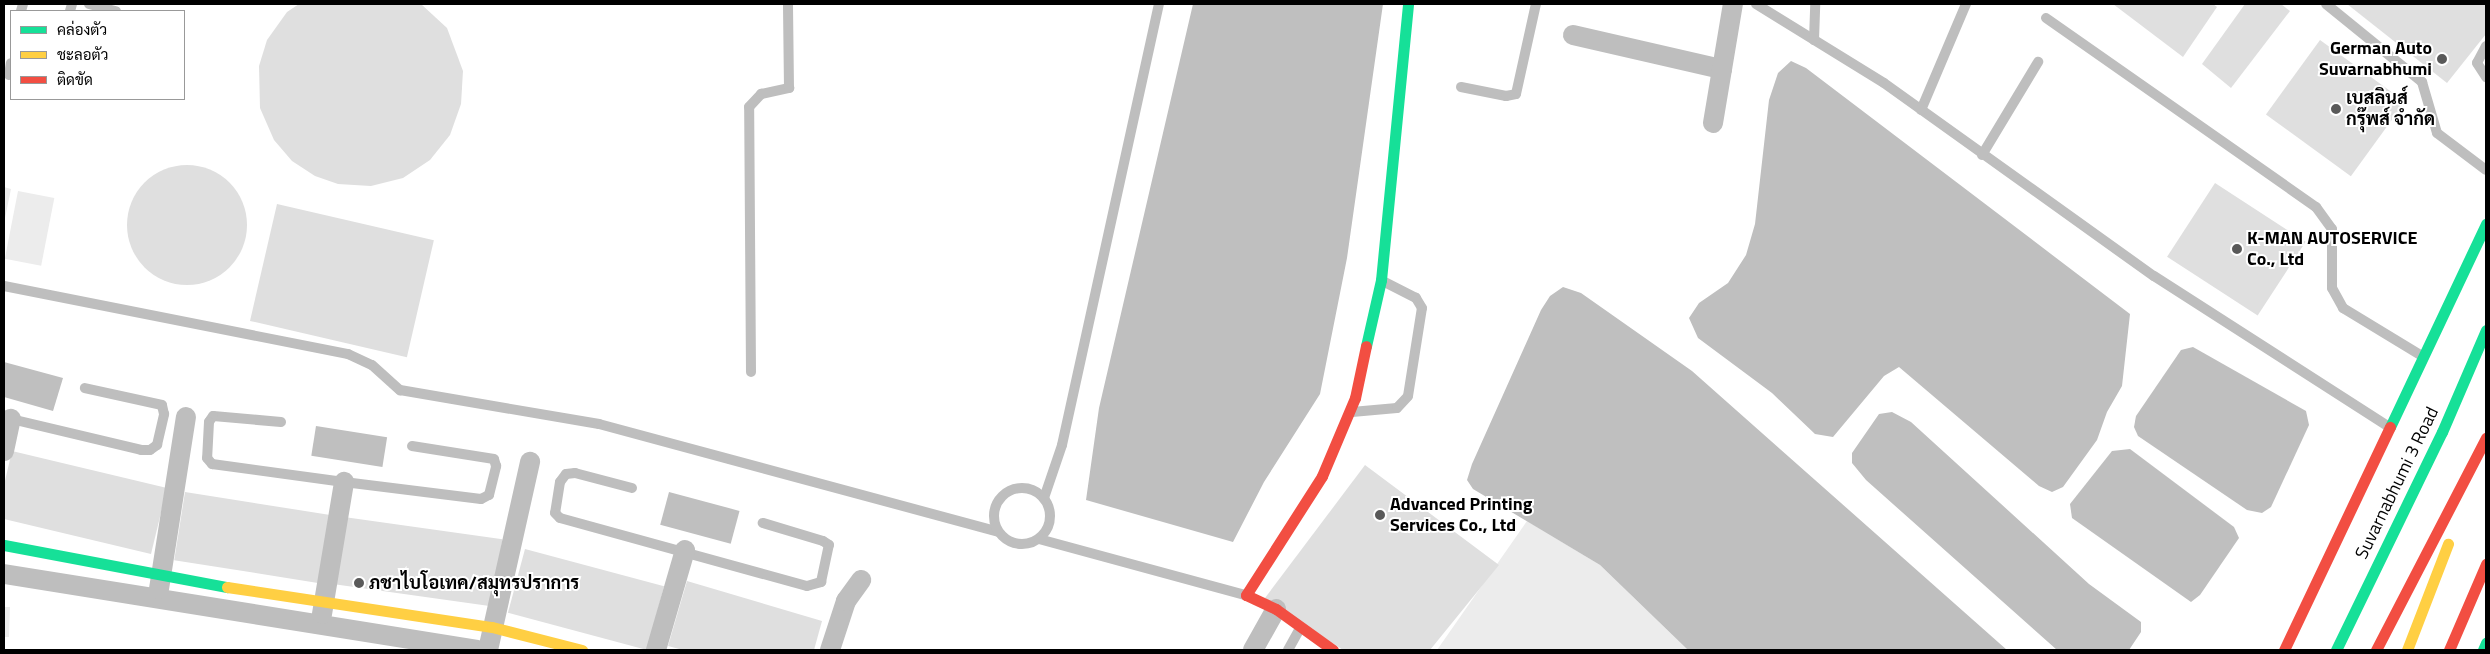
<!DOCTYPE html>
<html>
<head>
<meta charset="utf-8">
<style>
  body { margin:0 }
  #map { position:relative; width:2490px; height:654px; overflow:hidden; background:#fff; font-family:"Titillium Web",Sarabun,sans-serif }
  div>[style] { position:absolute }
  .green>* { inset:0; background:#ececec; transform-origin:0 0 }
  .water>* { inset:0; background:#bfbfbf; transform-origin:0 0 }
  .building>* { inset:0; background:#dfdfdf; transform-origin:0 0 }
  .round { border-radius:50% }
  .lane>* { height:10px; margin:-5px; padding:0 5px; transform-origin:5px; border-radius:5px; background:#bebebe }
  .lane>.ring { margin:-5px; padding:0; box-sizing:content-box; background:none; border:10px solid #bebebe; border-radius:50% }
  .street>* { height:20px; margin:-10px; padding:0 10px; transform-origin:10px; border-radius:10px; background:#bebebe }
  .fast>* { height:11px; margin:-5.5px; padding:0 5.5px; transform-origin:5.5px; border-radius:5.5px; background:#16e098 }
  .slow>* { height:11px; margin:-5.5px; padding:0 5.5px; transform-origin:5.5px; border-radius:5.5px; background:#ffcf43 }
  .jam>* { height:11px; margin:-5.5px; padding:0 5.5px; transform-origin:5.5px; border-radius:5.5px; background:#f24e42 }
  .dots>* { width:14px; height:14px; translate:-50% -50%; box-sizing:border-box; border:2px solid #fff; border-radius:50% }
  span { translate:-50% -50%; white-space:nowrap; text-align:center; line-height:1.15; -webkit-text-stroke:4px #fff; paint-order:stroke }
  .poi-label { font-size:18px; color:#000; font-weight:700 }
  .right { translate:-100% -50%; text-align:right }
  .left { translate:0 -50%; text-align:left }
  .street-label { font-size:18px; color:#000 }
  .frame { position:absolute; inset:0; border:5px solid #000; pointer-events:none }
  .legend { position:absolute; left:10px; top:10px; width:175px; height:90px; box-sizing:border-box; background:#fff; border:1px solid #999; margin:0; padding:6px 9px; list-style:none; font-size:15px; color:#000 }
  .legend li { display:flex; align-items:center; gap:10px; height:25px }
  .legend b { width:25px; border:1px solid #999 }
</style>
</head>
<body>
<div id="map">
  <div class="green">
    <i style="clip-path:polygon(4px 187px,11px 189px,4px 223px)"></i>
    <i style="left:18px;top:191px;width:37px;height:69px;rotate:11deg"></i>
    <i style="clip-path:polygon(1527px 521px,1600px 565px,1688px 650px,1437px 650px)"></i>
    <i style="clip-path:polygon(4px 607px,10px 607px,9px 637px,4px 637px)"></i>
  </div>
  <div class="water">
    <i style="clip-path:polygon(1193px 4px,1383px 4px,1347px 258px,1320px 394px,1264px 482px,1233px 542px,1086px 500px,1099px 408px)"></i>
    <i style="clip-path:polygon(1791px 61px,1806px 68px,2130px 314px,2122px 386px,2107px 412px,2097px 440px,2063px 487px,2052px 492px,2039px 486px,1899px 367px,1884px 376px,1833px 437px,1815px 434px,1772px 393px,1698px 338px,1689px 318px,1699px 303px,1728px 283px,1746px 255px,1755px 224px,1769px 100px,1778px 73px)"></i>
    <i style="clip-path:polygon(1563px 287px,1581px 293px,1692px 371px,2007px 650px,1688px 650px,1600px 565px,1473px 489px,1467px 480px,1472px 464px,1541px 310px,1550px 296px)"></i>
    <i style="clip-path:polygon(2193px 347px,2306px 411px,2309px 425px,2271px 507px,2262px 513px,2247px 510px,2138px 436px,2134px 427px,2136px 416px,2181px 350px)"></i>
    <i style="clip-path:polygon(4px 362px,63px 378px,53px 411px,4px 397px)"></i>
    <i style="clip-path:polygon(1892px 412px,1911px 422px,2089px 584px,2141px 622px,2141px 632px,2129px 650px,2057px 650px,1866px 480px,1852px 463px,1852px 453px,1879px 414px)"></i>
    <i style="left:316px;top:426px;width:72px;height:30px;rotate:9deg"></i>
    <i style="clip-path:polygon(2130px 449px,2234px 527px,2239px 538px,2200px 595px,2191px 602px,2072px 518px,2070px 504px,2112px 451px)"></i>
    <i style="left:669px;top:492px;width:73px;height:34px;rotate:15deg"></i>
  </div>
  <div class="building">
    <i style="clip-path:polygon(299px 4px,421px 4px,447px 28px,463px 71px,461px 104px,450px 135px,430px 160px,403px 178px,371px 186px,338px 184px,315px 176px,292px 161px,274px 140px,260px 108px,259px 66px,267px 40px,287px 12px)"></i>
    <i style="clip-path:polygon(2113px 4px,2213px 4px,2217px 7px,2183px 57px)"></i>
    <i style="clip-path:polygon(2245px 4px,2281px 4px,2290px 11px,2231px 88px,2202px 64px)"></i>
    <i style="clip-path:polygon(2347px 4px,2486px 4px,2486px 34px,2447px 83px)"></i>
    <i style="left:2320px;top:40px;width:105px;height:92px;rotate:36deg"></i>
    <i class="round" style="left:127px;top:165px;width:120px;height:120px"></i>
    <i style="left:2215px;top:183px;width:108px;height:88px;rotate:33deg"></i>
    <i style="left:277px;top:204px;width:161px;height:120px;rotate:13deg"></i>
    <i style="clip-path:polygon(12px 451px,167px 488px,151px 554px,4px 519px,4px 485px)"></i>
    <i style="clip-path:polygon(1365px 465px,1499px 565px,1430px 650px,1343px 650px,1265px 598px)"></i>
    <i style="left:185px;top:492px;width:147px;height:69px;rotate:9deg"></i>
    <i style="left:344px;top:517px;width:160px;height:68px;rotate:8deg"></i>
    <i style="left:525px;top:549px;width:144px;height:66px;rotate:15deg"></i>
    <i style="clip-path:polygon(687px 581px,822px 621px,814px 650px,683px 650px,668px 646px)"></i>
  </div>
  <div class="lane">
    <i style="left:89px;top:4px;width:28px;rotate:15deg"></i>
    <i style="left:1756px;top:4px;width:150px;rotate:31.7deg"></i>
    <i style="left:1884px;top:83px;width:332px;rotate:35.6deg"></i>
    <i style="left:2154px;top:276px;width:279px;rotate:32.7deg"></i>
    <i style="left:2326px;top:4px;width:124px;rotate:39.1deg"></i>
    <i style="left:2422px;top:82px;width:53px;rotate:73.6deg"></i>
    <i style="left:2437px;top:133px;width:61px;rotate:37.1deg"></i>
    <i style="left:21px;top:11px;width:7px;rotate:-74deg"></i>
    <i style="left:70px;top:11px;width:7px;rotate:-74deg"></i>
    <i style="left:2046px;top:18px;width:330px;rotate:35deg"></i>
    <i style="left:2316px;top:207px;width:27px;rotate:54deg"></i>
    <i style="left:2332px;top:229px;width:59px;rotate:90deg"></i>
    <i style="left:2332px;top:288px;width:23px;rotate:61deg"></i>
    <i style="left:2343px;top:308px;width:92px;rotate:31.3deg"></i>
    <i style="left:1814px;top:40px;width:36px;rotate:-88deg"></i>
    <i style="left:2486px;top:46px;width:19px;rotate:118deg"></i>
    <i style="left:2477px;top:63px;width:17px;rotate:57deg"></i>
    <i style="left:9px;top:75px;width:12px;rotate:-81deg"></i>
    <i style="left:1461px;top:87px;width:46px;rotate:11.3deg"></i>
    <i style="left:1506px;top:96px;width:10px;rotate:-11deg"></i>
    <i style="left:1516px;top:94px;width:92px;rotate:-77.5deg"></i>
    <i style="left:1921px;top:110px;width:115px;rotate:-67deg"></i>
    <i style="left:1982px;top:155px;width:109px;rotate:-58.9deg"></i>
    <i style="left:4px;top:286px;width:351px;rotate:11.2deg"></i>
    <i style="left:348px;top:354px;width:26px;rotate:25deg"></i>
    <i style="left:372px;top:365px;width:38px;rotate:42deg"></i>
    <i style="left:400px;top:390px;width:202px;rotate:9.7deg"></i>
    <i style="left:599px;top:424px;width:413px;rotate:15.1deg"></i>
    <i style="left:751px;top:372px;width:265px;rotate:-90.4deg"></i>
    <i style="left:749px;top:107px;width:18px;rotate:-47deg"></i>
    <i style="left:761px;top:94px;width:29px;rotate:-12deg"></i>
    <i style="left:789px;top:88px;width:84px;rotate:-90.7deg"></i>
    <i style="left:1352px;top:412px;width:45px;rotate:-5.1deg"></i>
    <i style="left:1397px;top:408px;width:16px;rotate:-47deg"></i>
    <i style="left:1408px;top:396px;width:89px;rotate:-81deg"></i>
    <i style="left:1422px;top:308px;width:12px;rotate:-121deg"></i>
    <i style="left:1416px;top:298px;width:38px;rotate:-153deg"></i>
    <i style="left:7px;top:418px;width:138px;rotate:13.4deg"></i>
    <i style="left:141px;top:450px;width:9px"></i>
    <i style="left:150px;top:450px;width:9px;rotate:-36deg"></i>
    <i style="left:157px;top:445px;width:32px;rotate:-77deg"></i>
    <i style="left:164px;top:414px;width:9px;rotate:-103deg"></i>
    <i style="left:162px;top:405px;width:79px;rotate:-167.6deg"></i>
    <i style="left:281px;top:422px;width:68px;rotate:-175deg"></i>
    <i style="left:213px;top:416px;width:7px;rotate:124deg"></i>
    <i style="left:209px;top:422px;width:36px;rotate:93deg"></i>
    <i style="left:207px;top:458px;width:8px;rotate:50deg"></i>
    <i style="left:212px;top:464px;width:133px;rotate:7.8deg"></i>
    <i style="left:344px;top:482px;width:138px;rotate:7.1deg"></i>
    <i style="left:481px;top:499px;width:9px;rotate:-27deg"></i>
    <i style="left:489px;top:495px;width:30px;rotate:-76deg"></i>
    <i style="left:496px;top:466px;width:7px;rotate:-106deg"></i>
    <i style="left:494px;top:459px;width:83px;rotate:-171deg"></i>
    <i class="ring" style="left:994px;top:488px;width:46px;height:46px"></i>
    <i style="left:632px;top:488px;width:59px;rotate:-165.3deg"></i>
    <i style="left:575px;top:473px;width:9px;rotate:174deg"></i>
    <i style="left:566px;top:474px;width:10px;rotate:127deg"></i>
    <i style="left:560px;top:482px;width:31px;rotate:99deg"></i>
    <i style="left:555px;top:513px;width:7px;rotate:45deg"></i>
    <i style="left:560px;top:518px;width:256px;rotate:15.4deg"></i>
    <i style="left:807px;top:586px;width:15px;rotate:-16deg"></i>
    <i style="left:821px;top:582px;width:38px;rotate:-78deg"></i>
    <i style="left:829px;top:545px;width:7px;rotate:-146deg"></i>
    <i style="left:823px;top:541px;width:63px;rotate:-163.3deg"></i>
    <i style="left:1044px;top:498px;width:56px;rotate:-71.2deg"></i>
    <i style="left:1062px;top:445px;width:452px;rotate:-77.6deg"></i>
    <i style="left:1039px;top:539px;width:213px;rotate:15.2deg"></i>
    <i style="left:1288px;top:650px;width:26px;rotate:-61deg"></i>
  </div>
  <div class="street">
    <i style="left:1573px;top:35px;width:153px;rotate:12.9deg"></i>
    <i style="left:1713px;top:123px;width:121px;rotate:-80.5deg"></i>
    <i style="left:4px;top:451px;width:33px;rotate:-78deg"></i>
    <i style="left:4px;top:574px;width:479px;rotate:9.1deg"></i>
    <i style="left:159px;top:589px;width:174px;rotate:-81.1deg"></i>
    <i style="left:322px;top:614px;width:134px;rotate:-80.5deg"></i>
    <i style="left:488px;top:650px;width:193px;rotate:-77.4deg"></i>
    <i style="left:656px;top:650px;width:104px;rotate:-73.8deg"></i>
    <i style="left:830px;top:650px;width:52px;rotate:-71.9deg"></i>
    <i style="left:846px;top:601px;width:26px;rotate:-54deg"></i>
    <i style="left:1253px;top:650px;width:47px;rotate:-60.7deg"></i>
  </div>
  <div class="fast">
    <i style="left:1366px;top:346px;width:68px;rotate:-77.2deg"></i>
    <i style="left:1381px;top:280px;width:277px;rotate:-84.4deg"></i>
    <i style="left:2390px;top:427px;width:225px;rotate:-64.7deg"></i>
    <i style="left:4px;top:545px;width:227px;rotate:10.7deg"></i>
    <i style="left:2336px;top:650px;width:242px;rotate:-64.1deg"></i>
    <i style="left:2442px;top:432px;width:111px;rotate:-66.7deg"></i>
    <i style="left:2483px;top:650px;width:8px;rotate:-67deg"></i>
  </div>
  <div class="slow">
    <i style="left:227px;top:587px;width:268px;rotate:8.6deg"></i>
    <i style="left:492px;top:627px;width:93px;rotate:14.3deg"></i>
    <i style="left:2407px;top:650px;width:114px;rotate:-68.9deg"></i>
  </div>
  <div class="jam">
    <i style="left:1333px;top:650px;width:70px;rotate:-144.3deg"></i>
    <i style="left:1276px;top:609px;width:33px;rotate:-155deg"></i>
    <i style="left:1246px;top:595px;width:141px;rotate:-57.4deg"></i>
    <i style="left:1322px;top:476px;width:85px;rotate:-67.1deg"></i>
    <i style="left:1355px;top:398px;width:53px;rotate:-78.1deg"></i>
    <i style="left:2284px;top:650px;width:247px;rotate:-64.6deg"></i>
    <i style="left:2376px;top:650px;width:239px;rotate:-62.6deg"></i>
    <i style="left:2449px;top:650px;width:94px;rotate:-66.7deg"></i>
  </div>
  <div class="dots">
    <i style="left:2442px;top:59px;background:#595959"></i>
    <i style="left:2336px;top:109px;background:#595959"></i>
    <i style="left:2237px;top:249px;background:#595959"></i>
    <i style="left:1380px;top:515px;background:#595959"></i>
    <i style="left:359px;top:583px;background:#595959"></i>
  </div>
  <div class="poi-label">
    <span class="right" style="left:2432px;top:59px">German Auto<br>Suvarnabhumi</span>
    <span class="left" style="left:2346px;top:109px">เบสลินส์<br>กรุ๊พส์ จำกัด</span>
    <span class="left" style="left:2247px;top:249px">K-MAN AUTOSERVICE<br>Co., Ltd</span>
    <span class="left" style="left:1390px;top:515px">Advanced Printing<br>Services Co., Ltd</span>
    <span class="left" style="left:369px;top:583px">ภชาไบโอเทค/สมุทรปราการ</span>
  </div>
  <div class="street-label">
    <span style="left:2397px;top:483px;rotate:-64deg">Suvarnabhumi 3 Road</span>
  </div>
  <div class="frame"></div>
  <ul class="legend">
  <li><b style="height:6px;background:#16e098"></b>คล่องตัว</li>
  <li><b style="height:6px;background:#ffcf43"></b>ชะลอตัว</li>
  <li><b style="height:6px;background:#f24e42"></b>ติดขัด</li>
  </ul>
</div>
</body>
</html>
